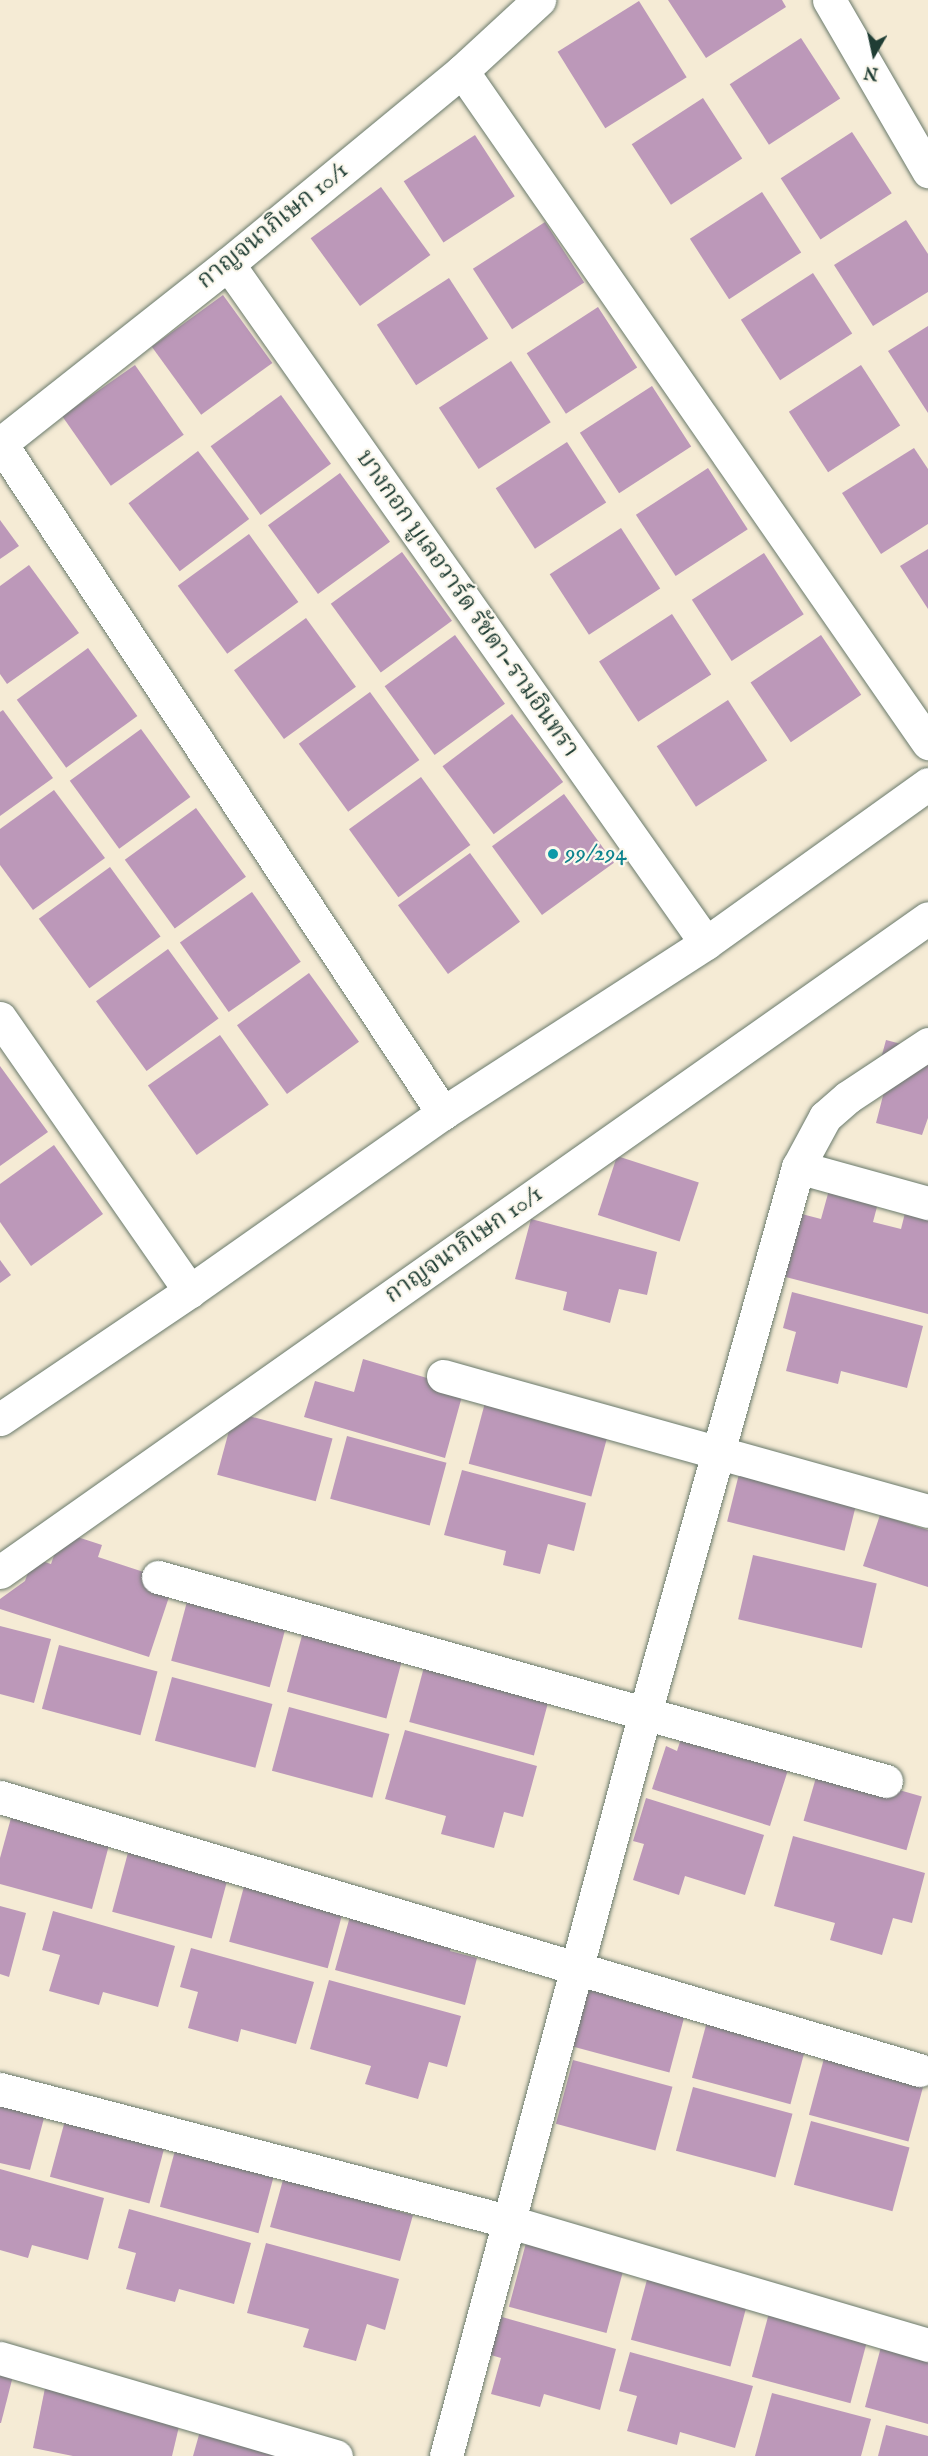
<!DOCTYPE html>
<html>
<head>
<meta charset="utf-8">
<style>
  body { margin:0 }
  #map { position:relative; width:928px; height:2456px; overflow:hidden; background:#f5ebd5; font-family:"IM FELL English","Noto Serif Thai",serif }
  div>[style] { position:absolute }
  .building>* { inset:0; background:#bc98b9; transform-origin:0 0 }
  .roads { filter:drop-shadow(0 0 2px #6a7a6c) drop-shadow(0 0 2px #6a7a6c) }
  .minor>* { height:33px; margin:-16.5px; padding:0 16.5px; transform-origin:16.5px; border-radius:16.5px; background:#fff }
  .dots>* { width:16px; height:16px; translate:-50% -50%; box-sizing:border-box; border:3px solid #fbf7ec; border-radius:50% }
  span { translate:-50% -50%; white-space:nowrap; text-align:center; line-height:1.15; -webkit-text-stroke:4.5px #fbf7ec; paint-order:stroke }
  .street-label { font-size:24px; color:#1f3d34 }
  .culture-label { font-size:24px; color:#0d838f }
  .left { translate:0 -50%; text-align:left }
  .north { position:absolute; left:844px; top:24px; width:60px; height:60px; -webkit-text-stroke:4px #fbf7ec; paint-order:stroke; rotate:189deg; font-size:16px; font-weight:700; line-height:24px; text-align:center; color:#1f3d34 }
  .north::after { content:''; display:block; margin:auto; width:21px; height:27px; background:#1f3d34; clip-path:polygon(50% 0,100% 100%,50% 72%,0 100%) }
</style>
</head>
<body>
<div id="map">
  <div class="building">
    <i style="clip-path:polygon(668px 0,782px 0,786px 7px,706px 58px)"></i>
    <i style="left:639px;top:1px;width:90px;height:96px;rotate:58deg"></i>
    <i style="left:801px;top:38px;width:72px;height:85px;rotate:57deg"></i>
    <i style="left:703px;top:98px;width:72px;height:85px;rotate:57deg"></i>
    <i style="left:852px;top:132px;width:73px;height:85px;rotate:57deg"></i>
    <i style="left:475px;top:135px;width:73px;height:85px;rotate:57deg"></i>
    <i style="left:381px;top:187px;width:84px;height:87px;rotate:54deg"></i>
    <i style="left:762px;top:192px;width:72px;height:86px;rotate:57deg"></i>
    <i style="clip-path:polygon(906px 220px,928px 254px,928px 292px,873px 326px,834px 265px)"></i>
    <i style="left:545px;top:222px;width:72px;height:86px;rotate:57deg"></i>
    <i style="left:813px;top:273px;width:72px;height:86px;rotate:57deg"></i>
    <i style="left:449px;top:278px;width:72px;height:86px;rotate:57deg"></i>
    <i style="left:223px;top:295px;width:84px;height:88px;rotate:54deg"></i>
    <i style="left:598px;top:307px;width:72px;height:85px;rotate:57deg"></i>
    <i style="clip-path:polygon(928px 326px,928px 413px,888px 351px)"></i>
    <i style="left:511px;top:361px;width:73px;height:86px;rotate:57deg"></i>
    <i style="left:135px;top:365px;width:85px;height:89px;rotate:55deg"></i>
    <i style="left:861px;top:365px;width:72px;height:86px;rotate:57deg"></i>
    <i style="left:652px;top:386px;width:72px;height:86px;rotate:57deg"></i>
    <i style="left:281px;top:395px;width:85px;height:87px;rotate:54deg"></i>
    <i style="left:567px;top:442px;width:72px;height:85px;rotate:57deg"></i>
    <i style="clip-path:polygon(914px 448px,928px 469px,928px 524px,881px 554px,842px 493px)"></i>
    <i style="left:198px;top:451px;width:85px;height:87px;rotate:53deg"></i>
    <i style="left:708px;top:468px;width:73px;height:86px;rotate:57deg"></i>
    <i style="left:340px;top:473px;width:85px;height:89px;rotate:54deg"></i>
    <i style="clip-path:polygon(0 520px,19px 546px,0 559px)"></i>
    <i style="left:621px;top:528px;width:72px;height:85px;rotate:57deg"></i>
    <i style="left:249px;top:534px;width:84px;height:88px;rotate:54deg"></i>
    <i style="clip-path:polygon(928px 549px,928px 609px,900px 566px)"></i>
    <i style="left:402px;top:552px;width:85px;height:88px;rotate:54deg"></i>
    <i style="left:764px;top:553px;width:73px;height:86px;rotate:57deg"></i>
    <i style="clip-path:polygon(29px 565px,79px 633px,7px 684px,0 674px,0 586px)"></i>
    <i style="left:672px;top:614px;width:72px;height:87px;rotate:57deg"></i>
    <i style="left:306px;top:618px;width:85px;height:89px;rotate:54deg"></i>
    <i style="left:455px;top:635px;width:85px;height:87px;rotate:54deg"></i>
    <i style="left:821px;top:635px;width:72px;height:85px;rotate:56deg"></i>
    <i style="left:88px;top:648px;width:84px;height:88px;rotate:54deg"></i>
    <i style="left:370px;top:692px;width:84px;height:88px;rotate:54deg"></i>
    <i style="left:728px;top:700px;width:72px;height:85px;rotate:57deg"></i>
    <i style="clip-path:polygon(3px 710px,53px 778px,0 816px,0 712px)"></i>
    <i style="left:512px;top:714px;width:85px;height:87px;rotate:53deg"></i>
    <i style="left:141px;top:729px;width:84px;height:88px;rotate:54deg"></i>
    <i style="left:421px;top:777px;width:84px;height:89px;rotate:54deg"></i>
    <i style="clip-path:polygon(54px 790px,105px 858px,33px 910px,0 865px,0 829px)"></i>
    <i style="left:564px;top:794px;width:85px;height:89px;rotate:54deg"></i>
    <i style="left:196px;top:808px;width:85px;height:88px;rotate:54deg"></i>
    <i style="left:470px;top:853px;width:85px;height:89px;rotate:54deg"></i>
    <i style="left:110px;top:867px;width:86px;height:88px;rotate:54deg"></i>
    <i style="left:252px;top:892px;width:85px;height:88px;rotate:55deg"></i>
    <i style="left:168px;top:949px;width:86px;height:89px;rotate:54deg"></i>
    <i style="left:309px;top:973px;width:85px;height:89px;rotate:54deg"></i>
    <i style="left:220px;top:1035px;width:85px;height:88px;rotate:55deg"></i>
    <i style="clip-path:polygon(886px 1040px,928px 1051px,928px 1118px,922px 1135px,876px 1123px,886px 1084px,875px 1081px)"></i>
    <i style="clip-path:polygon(0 1066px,48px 1132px,0 1166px)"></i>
    <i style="clip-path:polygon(54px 1145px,103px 1214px,31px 1266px,0 1222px,0 1184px)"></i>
    <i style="left:617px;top:1156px;width:86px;height:62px;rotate:18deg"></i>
    <i style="clip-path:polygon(829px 1190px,878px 1203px,873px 1222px,901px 1229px,905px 1213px,928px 1219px,928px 1314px,778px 1275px,794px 1212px,821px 1219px)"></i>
    <i style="clip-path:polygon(531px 1219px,657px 1252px,647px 1295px,619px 1289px,610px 1323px,563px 1310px,567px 1292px,515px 1279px)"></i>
    <i style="clip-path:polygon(0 1260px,11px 1275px,0 1283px)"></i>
    <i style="clip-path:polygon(792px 1292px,923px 1326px,907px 1388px,841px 1371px,838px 1384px,786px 1371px,796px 1332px,783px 1328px)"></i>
    <i style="clip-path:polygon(363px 1359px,464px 1389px,445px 1458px,304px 1417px,315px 1381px,354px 1392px)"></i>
    <i style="left:486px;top:1399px;width:127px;height:67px;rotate:15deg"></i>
    <i style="left:234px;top:1412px;width:102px;height:65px;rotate:15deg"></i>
    <i style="left:347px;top:1436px;width:103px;height:65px;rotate:15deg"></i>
    <i style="clip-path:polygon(462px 1470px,586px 1503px,574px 1551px,548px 1544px,540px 1574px,503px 1565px,506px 1551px,444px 1535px)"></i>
    <i style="left:739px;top:1474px;width:121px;height:49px;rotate:14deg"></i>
    <i style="clip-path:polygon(880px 1515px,928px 1530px,928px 1587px,863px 1566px)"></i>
    <i style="clip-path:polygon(62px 1532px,102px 1545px,98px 1557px,174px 1582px,149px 1657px,0 1609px,0 1599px,25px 1581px,33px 1558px,51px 1564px)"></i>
    <i style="left:753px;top:1555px;width:127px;height:66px;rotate:13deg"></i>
    <i style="left:188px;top:1598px;width:102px;height:65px;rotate:15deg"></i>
    <i style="clip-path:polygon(0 1626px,51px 1639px,34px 1703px,0 1694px)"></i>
    <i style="left:304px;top:1628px;width:103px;height:66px;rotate:15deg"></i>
    <i style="left:59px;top:1645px;width:102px;height:66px;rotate:15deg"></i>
    <i style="left:424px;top:1667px;width:129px;height:57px;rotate:15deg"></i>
    <i style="left:172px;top:1677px;width:104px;height:66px;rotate:15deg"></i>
    <i style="left:289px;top:1707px;width:104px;height:66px;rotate:15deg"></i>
    <i style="clip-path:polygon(689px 1714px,789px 1767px,770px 1826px,652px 1789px,666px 1746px,677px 1751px)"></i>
    <i style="clip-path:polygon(405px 1730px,537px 1766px,523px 1817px,504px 1812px,494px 1848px,441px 1834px,446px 1816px,385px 1799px)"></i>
    <i style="left:819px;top:1767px;width:107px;height:56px;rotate:16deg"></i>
    <i style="clip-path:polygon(646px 1798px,764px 1835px,745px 1895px,685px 1876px,679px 1895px,633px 1880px,644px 1844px,633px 1841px)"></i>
    <i style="clip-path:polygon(11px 1818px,109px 1845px,92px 1909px,0 1884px,0 1858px)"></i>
    <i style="clip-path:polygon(793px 1836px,925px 1873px,912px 1923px,893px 1918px,882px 1955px,830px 1940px,835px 1923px,774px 1906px)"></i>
    <i style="left:129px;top:1849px;width:103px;height:65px;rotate:15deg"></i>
    <i style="left:246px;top:1879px;width:102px;height:65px;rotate:15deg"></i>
    <i style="clip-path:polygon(0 1906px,26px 1913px,9px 1977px,0 1974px)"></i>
    <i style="clip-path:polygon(53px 1911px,175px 1946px,158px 2007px,103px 1992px,99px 2005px,49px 1991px,60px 1955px,42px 1950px)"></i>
    <i style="clip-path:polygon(351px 1913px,453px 1940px,450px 1951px,477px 1958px,465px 2005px,335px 1970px)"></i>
    <i style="clip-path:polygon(191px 1948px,314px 1982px,296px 2044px,241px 2029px,238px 2042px,188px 2028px,198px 1992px,180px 1987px)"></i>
    <i style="clip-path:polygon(329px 1980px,461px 2016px,447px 2067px,429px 2062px,418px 2099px,365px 2084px,371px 2066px,310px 2049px)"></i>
    <i style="left:587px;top:1982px;width:103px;height:66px;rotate:15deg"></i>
    <i style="left:709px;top:2014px;width:102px;height:66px;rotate:15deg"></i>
    <i style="left:826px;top:2051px;width:103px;height:66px;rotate:15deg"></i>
    <i style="left:573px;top:2060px;width:103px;height:66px;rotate:15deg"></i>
    <i style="left:693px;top:2087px;width:103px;height:66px;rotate:15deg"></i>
    <i style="clip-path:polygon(0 2095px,47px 2107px,30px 2170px,0 2163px)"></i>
    <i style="left:67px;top:2113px;width:103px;height:66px;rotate:15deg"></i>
    <i style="left:811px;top:2121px;width:102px;height:66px;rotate:15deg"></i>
    <i style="left:177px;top:2143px;width:102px;height:66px;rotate:15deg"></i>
    <i style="clip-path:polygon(0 2169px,104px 2198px,88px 2260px,32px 2245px,28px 2258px,0 2250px)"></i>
    <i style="clip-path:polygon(286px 2169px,389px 2197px,386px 2208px,413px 2215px,400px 2261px,270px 2227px)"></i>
    <i style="clip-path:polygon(129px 2209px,251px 2243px,234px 2304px,179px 2289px,175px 2302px,126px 2289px,136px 2253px,118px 2248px)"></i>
    <i style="clip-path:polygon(266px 2243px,399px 2279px,385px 2330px,367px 2324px,356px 2361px,303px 2347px,309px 2329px,247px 2313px)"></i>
    <i style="left:526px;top:2243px;width:101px;height:66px;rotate:15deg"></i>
    <i style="left:648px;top:2276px;width:103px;height:66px;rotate:15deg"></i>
    <i style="left:769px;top:2313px;width:102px;height:66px;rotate:15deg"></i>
    <i style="clip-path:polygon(495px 2315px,616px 2349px,600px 2410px,544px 2394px,540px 2407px,491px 2394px,501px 2358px,484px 2353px)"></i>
    <i style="clip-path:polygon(882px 2343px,928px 2355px,928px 2424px,865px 2407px)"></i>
    <i style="clip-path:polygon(630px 2352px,753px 2386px,735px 2448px,680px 2432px,677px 2445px,627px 2431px,637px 2396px,619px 2391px)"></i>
    <i style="clip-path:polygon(0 2364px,15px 2368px,1px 2423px,0 2423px)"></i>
    <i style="clip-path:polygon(45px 2388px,181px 2418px,172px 2456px,73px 2456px,33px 2448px)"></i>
    <i style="clip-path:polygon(772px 2393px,871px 2419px,861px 2456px,755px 2456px)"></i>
    <i style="clip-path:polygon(202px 2424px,305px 2456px,193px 2456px)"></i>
    <i style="clip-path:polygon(886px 2425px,928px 2436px,928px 2456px,878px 2456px)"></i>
  </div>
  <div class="roads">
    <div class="minor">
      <i style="left:829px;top:0;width:198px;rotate:59.9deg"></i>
      <i style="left:462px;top:71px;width:818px;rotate:55.26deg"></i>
      <i style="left:228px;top:264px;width:830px;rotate:54.86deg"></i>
      <i style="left:706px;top:943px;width:313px;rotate:147.1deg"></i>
      <i style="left:0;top:444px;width:290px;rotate:-38.3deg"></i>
      <i style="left:228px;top:264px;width:303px;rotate:-39.5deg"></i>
      <i style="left:462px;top:71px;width:105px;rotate:-42.7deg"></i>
      <i style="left:1px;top:444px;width:802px;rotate:56.55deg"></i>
      <i style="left:443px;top:1113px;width:309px;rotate:144.9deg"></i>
      <i style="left:706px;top:943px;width:273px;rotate:-35.6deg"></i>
      <i style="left:0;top:1018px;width:333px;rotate:55.2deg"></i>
      <i style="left:190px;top:1291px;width:229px;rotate:146deg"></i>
      <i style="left:798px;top:1167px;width:135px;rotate:15.5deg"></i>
      <i style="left:443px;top:1376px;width:503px;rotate:15.55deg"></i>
      <i style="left:0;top:1572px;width:1135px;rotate:-35.17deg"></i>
      <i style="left:158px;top:1577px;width:756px;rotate:15.65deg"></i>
      <i style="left:0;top:1797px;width:959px;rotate:16.54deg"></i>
      <i style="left:0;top:2089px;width:524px;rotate:14.59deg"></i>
      <i style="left:507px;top:2221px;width:439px;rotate:16.4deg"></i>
      <i style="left:0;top:2358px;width:350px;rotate:16.3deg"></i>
      <i style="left:446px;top:2456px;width:769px;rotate:-75.01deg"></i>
      <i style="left:645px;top:1713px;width:567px;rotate:-74.35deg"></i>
      <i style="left:798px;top:1167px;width:57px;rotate:-61.6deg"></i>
      <i style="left:825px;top:1117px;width:30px;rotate:-41deg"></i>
      <i style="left:848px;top:1097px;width:96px;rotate:-33.5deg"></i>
    </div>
  </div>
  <div class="dots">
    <i style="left:553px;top:854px;background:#0f9aa8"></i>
  </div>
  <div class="street-label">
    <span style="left:273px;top:226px;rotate:-39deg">กาญจนาภิเษก 10/1</span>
    <span style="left:467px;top:604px;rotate:55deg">บางกอก บูเลอวาร์ด รัชดา-รามอินทรา</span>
    <span style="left:464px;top:1245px;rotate:-35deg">กาญจนาภิเษก 10/1</span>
  </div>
  <div class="culture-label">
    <span class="left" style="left:565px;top:854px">99/294</span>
  </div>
  <div class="north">N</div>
</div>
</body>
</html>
